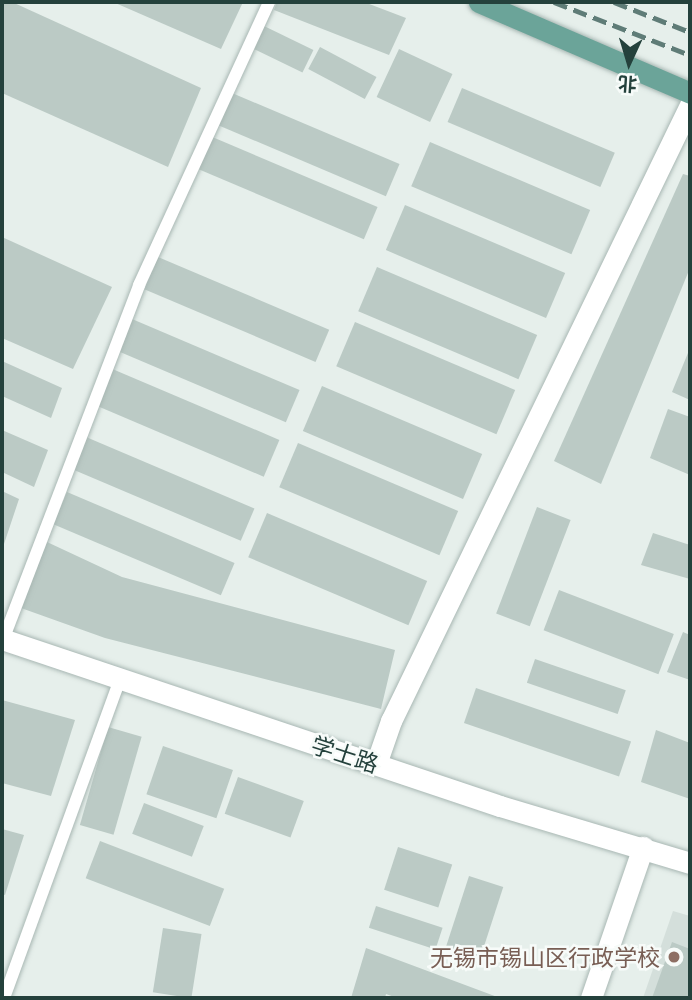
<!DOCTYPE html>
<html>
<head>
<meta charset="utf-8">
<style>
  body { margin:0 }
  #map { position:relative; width:692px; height:1000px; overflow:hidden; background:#e6efeb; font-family:"IBM Plex Sans","Noto Sans SC",sans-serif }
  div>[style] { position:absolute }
  .built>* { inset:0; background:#d4dfdb }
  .building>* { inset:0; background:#bbcac5; transform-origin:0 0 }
  .roads { filter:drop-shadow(0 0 2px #a8b7b3) drop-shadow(0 0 2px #a8b7b3) }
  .service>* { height:12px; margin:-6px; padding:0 6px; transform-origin:6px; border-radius:6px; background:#fff }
  .minor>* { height:21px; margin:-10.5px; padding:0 10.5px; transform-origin:10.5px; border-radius:10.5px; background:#fff }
  .tertiary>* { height:21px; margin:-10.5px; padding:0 10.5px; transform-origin:10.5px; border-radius:10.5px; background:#fff }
  .primary>* { height:21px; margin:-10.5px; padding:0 10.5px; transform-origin:10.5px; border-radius:10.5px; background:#6ba499 }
  .rail>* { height:5px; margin-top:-2.5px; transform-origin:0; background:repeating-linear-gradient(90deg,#5f7c77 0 14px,transparent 0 21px) }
  .dots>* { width:19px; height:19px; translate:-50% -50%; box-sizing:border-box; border:4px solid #f7fbf9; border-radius:50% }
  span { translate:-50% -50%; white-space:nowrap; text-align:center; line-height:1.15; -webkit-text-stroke:5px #f7fbf9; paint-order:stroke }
  .street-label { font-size:23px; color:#24413c }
  .education-label { font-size:23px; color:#785e54 }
  .right { translate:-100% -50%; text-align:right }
  .frame { position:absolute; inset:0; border:4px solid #24413c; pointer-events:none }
  .north { position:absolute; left:594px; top:28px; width:70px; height:70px; -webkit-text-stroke:5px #f7fbf9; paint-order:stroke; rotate:184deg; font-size:19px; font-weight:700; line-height:28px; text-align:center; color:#24413c }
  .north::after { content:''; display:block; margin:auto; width:24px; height:32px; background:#24413c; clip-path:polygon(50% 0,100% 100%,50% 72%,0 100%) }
</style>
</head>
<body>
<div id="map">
  <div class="built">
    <i style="clip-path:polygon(673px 911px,690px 916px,690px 998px,643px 998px)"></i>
  </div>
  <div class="building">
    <i style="clip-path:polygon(2px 2px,12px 2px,201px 88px,168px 167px,2px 93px)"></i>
    <i style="clip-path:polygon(113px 2px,243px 2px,221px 49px)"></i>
    <i style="clip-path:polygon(277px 2px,364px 2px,406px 18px,389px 55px,274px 10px)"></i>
    <i style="left:264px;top:26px;width:55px;height:25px;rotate:26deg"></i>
    <i style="left:320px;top:47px;width:64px;height:25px;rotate:28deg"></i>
    <i style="left:399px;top:49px;width:59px;height:53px;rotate:25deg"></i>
    <i style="left:462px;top:88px;width:166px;height:37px;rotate:23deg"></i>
    <i style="left:232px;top:93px;width:182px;height:35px;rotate:23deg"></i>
    <i style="left:210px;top:136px;width:182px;height:35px;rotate:23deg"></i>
    <i style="left:430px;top:142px;width:174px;height:48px;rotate:23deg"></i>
    <i style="clip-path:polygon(683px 174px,690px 176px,690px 268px,601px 484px,554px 461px)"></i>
    <i style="left:405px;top:205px;width:174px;height:49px;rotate:23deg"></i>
    <i style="clip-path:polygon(2px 237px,112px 287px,73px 369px,2px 338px)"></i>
    <i style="left:158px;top:257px;width:186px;height:35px;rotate:23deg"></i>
    <i style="left:377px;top:267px;width:174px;height:48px;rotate:23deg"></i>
    <i style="left:132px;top:319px;width:182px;height:35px;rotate:23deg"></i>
    <i style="left:355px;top:322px;width:174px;height:48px;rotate:23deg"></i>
    <i style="clip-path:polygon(690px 348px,690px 400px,672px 392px)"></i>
    <i style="clip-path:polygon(2px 361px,62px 388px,51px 418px,2px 396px)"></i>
    <i style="left:110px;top:368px;width:184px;height:40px;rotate:23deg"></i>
    <i style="left:322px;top:386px;width:174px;height:49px;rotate:23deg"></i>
    <i style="clip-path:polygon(668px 409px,690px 417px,690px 475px,650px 458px)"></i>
    <i style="clip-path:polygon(2px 430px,48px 450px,34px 487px,2px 472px)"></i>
    <i style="left:86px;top:437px;width:183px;height:35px;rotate:23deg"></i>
    <i style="left:298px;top:443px;width:174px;height:48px;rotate:23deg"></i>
    <i style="clip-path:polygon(2px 491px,19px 499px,2px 550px)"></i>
    <i style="left:67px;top:492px;width:182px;height:35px;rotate:23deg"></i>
    <i style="left:537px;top:507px;width:36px;height:114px;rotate:21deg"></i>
    <i style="left:267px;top:513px;width:174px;height:48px;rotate:23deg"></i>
    <i style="clip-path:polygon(653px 533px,690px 545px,690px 579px,641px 565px)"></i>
    <i style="clip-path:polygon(47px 542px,122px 577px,395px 650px,381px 709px,105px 638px,21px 608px)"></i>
    <i style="left:559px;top:590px;width:123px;height:43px;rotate:21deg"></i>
    <i style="clip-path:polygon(683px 632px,690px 635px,690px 680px,667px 672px)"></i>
    <i style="left:535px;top:659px;width:96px;height:25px;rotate:19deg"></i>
    <i style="left:476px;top:688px;width:164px;height:37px;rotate:19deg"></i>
    <i style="clip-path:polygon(2px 700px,75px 720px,51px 796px,2px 783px)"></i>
    <i style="left:108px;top:727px;width:35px;height:102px;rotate:16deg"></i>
    <i style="clip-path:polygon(656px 730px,690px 743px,690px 799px,641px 782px)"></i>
    <i style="left:163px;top:746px;width:74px;height:51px;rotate:19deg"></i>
    <i style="left:238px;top:777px;width:70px;height:39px;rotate:20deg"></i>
    <i style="left:144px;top:803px;width:64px;height:33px;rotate:21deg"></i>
    <i style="clip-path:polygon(2px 829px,24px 835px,5px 895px,2px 894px)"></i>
    <i style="left:100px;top:841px;width:133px;height:40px;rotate:21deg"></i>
    <i style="left:398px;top:847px;width:57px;height:45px;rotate:18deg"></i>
    <i style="left:469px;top:876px;width:36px;height:80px;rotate:18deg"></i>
    <i style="left:376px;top:906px;width:70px;height:23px;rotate:18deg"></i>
    <i style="left:163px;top:928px;width:39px;height:65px;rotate:9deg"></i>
    <i style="clip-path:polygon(672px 942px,690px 949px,690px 998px,652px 998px)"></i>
    <i style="clip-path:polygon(366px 948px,500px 998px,397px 998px,386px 994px,385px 998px,351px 998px)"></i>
  </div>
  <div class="roads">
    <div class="service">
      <i style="left:3px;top:640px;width:380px;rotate:-69deg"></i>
      <i style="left:139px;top:285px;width:311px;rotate:-65.3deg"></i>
      <i style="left:4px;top:998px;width:339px;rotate:-70deg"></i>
    </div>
    <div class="minor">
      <i style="left:2px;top:639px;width:525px;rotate:18.54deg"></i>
      <i style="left:500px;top:806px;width:198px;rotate:16.7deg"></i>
      <i style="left:376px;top:764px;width:46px;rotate:-70.8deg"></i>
      <i style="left:391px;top:721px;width:685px;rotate:-64.11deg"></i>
    </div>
    <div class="tertiary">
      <i style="left:591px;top:998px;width:160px;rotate:-71deg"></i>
    </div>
    <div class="primary">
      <i style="left:479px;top:2px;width:230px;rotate:23.3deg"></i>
    </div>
  </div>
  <div class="rail">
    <i style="left:554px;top:2px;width:146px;rotate:21.3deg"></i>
    <i style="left:614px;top:2px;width:82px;rotate:21.5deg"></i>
  </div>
  <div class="dots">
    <i style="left:674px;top:957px;background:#8d6e63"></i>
  </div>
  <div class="street-label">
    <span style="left:345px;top:754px;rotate:18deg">学士路</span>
  </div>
  <div class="education-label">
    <span class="right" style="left:660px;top:957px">无锡市锡山区行政学校</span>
  </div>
  <div class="frame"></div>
  <div class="north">北</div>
</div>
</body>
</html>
